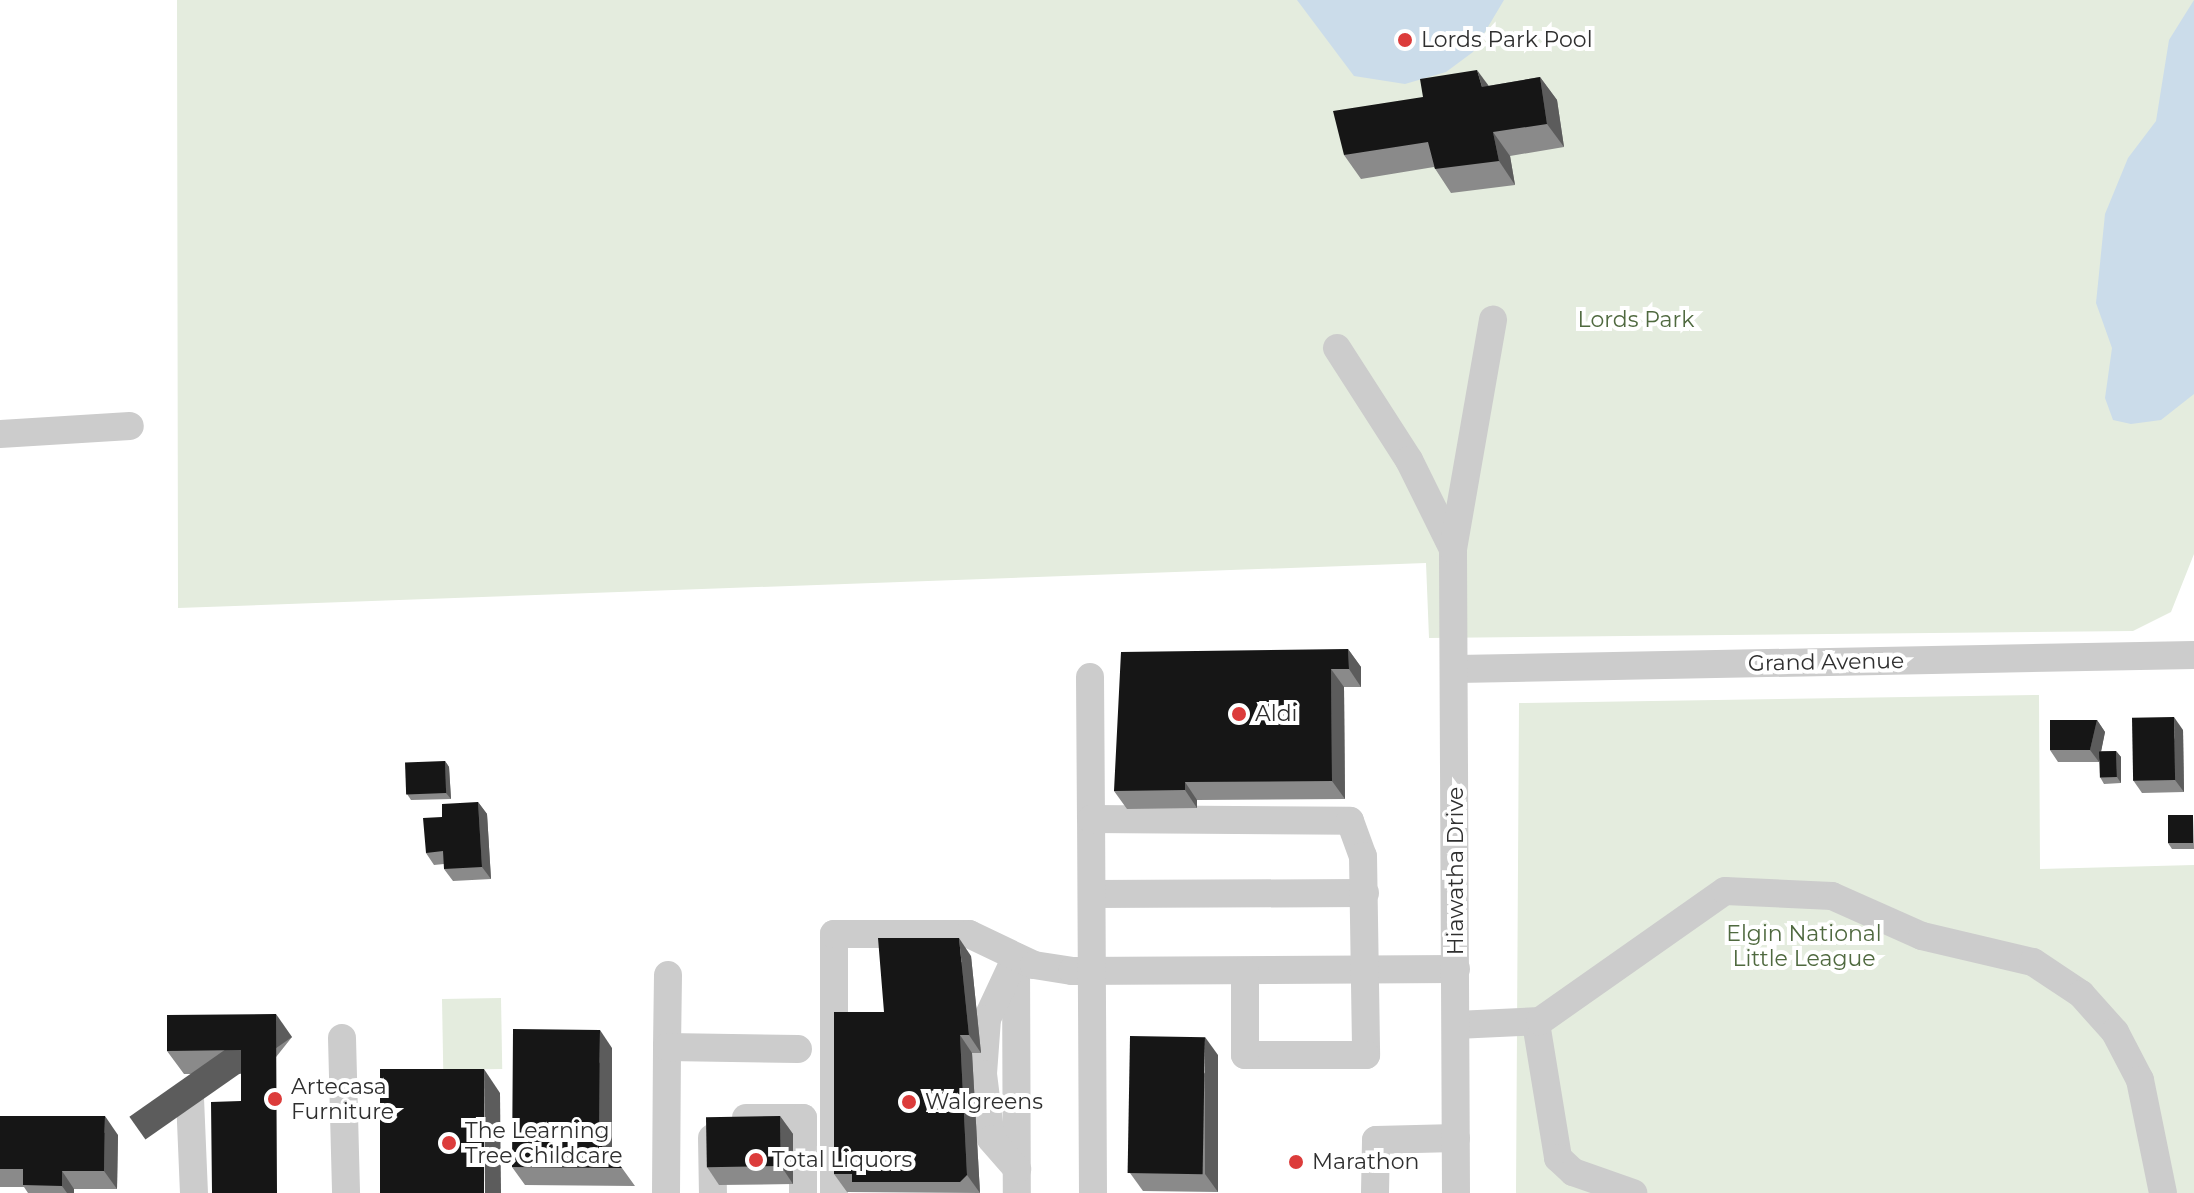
<!DOCTYPE html>
<html>
<head>
<meta charset="utf-8">
<style>
  body { margin:0 }
  #map { position:relative; width:2194px; height:1193px; overflow:hidden; background:#fff; font-family:Montserrat,sans-serif }
  div>[style] { position:absolute }
  .green>* { inset:0; background:#e4ecde; transform-origin:0 0 }
  .water>* { inset:0; background:#cbdcea }
  .minor>* { height:28px; margin:-14px; padding:0 14px; transform-origin:14px; border-radius:14px; background:#ccc }
  .wall>* { inset:0; background:#8a8a8a }
  .shaded-wall>* { inset:0; background:#5c5c5c; transform-origin:0 0 }
  .building>* { inset:0; background:#161616; transform-origin:0 0 }
  .dots>* { width:22px; height:22px; translate:-50% -50%; box-sizing:border-box; border:4px solid #fff; border-radius:50% }
  span { translate:-50% -50%; white-space:nowrap; text-align:center; line-height:1.15; -webkit-text-stroke:8px #fff; paint-order:stroke }
  .poi-label { font-size:22px; color:#2f2f2f }
  .left { translate:0 -50%; text-align:left }
  .park-label { font-size:22px; color:#4f693f }
  .street-label { font-size:22px; color:#2f2f2f }
</style>
</head>
<body>
<div id="map">
  <div class="green">
    <i style="clip-path:polygon(177px 0,2194px 0,2194px 554px,2171px 612px,2133px 631px,1429px 638px,1426px 563px,178px 608px)"></i>
    <i style="clip-path:polygon(2039px 695px,2040px 869px,2194px 865px,2194px 1193px,1516px 1193px,1519px 703px)"></i>
    <i style="left:501px;top:998px;width:71px;height:59px;rotate:89deg"></i>
  </div>
  <div class="water">
    <i style="clip-path:polygon(1297px 0,1504px 0,1473px 52px,1446px 72px,1405px 84px,1354px 76px)"></i>
    <i style="clip-path:polygon(2194px 0,2194px 394px,2161px 420px,2131px 424px,2113px 420px,2105px 398px,2112px 348px,2096px 303px,2105px 214px,2128px 158px,2156px 121px,2169px 40px)"></i>
  </div>
  <div class="minor">
    <i style="left:1337px;top:348px;width:133px;rotate:57.3deg"></i>
    <i style="left:1409px;top:460px;width:99px;rotate:63.7deg"></i>
    <i style="left:0;top:434px;width:130px;rotate:-3.5deg"></i>
    <i style="left:1457px;top:669px;width:737px;rotate:-1.09deg"></i>
    <i style="left:1090px;top:677px;width:142px;rotate:89.6deg"></i>
    <i style="left:1092px;top:894px;width:273px;rotate:-0.2deg"></i>
    <i style="left:1016px;top:957px;width:236px;rotate:89.8deg"></i>
    <i style="left:1016px;top:957px;width:68px;rotate:115.1deg"></i>
    <i style="left:987px;top:1019px;width:55px;rotate:94.2deg"></i>
    <i style="left:983px;top:1074px;width:65px;rotate:83deg"></i>
    <i style="left:991px;top:1139px;width:40px;rotate:49deg"></i>
    <i style="left:1536px;top:1023px;width:137px;rotate:80.7deg"></i>
    <i style="left:1558px;top:1158px;width:21px;rotate:43deg"></i>
    <i style="left:1573px;top:1172px;width:64px;rotate:19.3deg"></i>
    <i style="left:1456px;top:1025px;width:84px;rotate:-2.7deg"></i>
    <i style="left:1540px;top:1021px;width:226px;rotate:-35.1deg"></i>
    <i style="left:1725px;top:891px;width:107px;rotate:2.7deg"></i>
    <i style="left:1832px;top:896px;width:98px;rotate:24deg"></i>
    <i style="left:1922px;top:936px;width:114px;rotate:13.2deg"></i>
    <i style="left:2033px;top:962px;width:58px;rotate:33.7deg"></i>
    <i style="left:2081px;top:994px;width:51px;rotate:48.2deg"></i>
    <i style="left:2115px;top:1032px;width:54px;rotate:62.5deg"></i>
    <i style="left:2140px;top:1080px;width:115px;rotate:78.5deg"></i>
    <i style="left:342px;top:1038px;width:155px;rotate:88.5deg"></i>
    <i style="left:667px;top:1047px;width:72px;rotate:-89.2deg"></i>
    <i style="left:190px;top:1098px;width:95px;rotate:87.6deg"></i>
    <i style="left:746px;top:1118px;width:57px"></i>
    <i style="left:803px;top:1118px;width:75px;rotate:90deg"></i>
    <i style="left:712px;top:1138px;width:55px;rotate:89deg"></i>
    <i style="left:666px;top:1193px;width:146px;rotate:-89.6deg"></i>
    <i style="left:667px;top:1047px;width:131px;rotate:0.9deg"></i>
    <i style="left:834px;top:1193px;width:259px;rotate:-90deg"></i>
    <i style="left:834px;top:934px;width:135px"></i>
    <i style="left:969px;top:934px;width:72px;rotate:25.5deg"></i>
    <i style="left:1034px;top:965px;width:38px;rotate:9deg"></i>
    <i style="left:1072px;top:971px;width:384px;rotate:-0.3deg"></i>
    <i style="left:1093px;top:1193px;width:374px;rotate:-90.3deg"></i>
    <i style="left:1091px;top:819px;width:259px;rotate:0.4deg"></i>
    <i style="left:1350px;top:821px;width:37px;rotate:70deg"></i>
    <i style="left:1363px;top:856px;width:199px;rotate:89.1deg"></i>
    <i style="left:1366px;top:1055px;width:121px;rotate:180deg"></i>
    <i style="left:1245px;top:1055px;width:84px;rotate:-90deg"></i>
    <i style="left:1375px;top:1193px;width:53px;rotate:-88.9deg"></i>
    <i style="left:1376px;top:1140px;width:80px;rotate:-1.4deg"></i>
    <i style="left:1456px;top:1193px;width:644px;rotate:-90.27deg"></i>
    <i style="left:1453px;top:549px;width:233px;rotate:-80.1deg"></i>
  </div>
  <div class="wall">
    <i style="clip-path:polygon(1540px 77px,1557px 100px,1564px 147px,1510px 156px,1515px 185px,1451px 193px,1434px 167px,1361px 179px,1344px 155px,1488px 86px)"></i>
    <i style="clip-path:polygon(1348px 649px,1361px 667px,1361px 687px,1344px 687px,1345px 799px,1197px 800px,1197px 808px,1127px 809px,1114px 791px)"></i>
    <i style="clip-path:polygon(2097px 720px,2105px 732px,2101px 751px,2116px 751px,2121px 757px,2121px 783px,2104px 784px,2100px 777px,2100px 758px,2099px 762px,2058px 762px,2050px 750px)"></i>
    <i style="clip-path:polygon(2183px 730px,2184px 792px,2142px 793px,2133px 780px)"></i>
    <i style="clip-path:polygon(445px 761px,449px 767px,451px 799px,411px 800px,407px 794px)"></i>
    <i style="clip-path:polygon(478px 802px,487px 814px,491px 879px,453px 881px,444px 869px,444px 864px,434px 865px,426px 853px,442px 817px)"></i>
    <i style="clip-path:polygon(2193px 815px,2194px 849px,2172px 849px,2168px 843px)"></i>
    <i style="clip-path:polygon(971px 956px,981px 1053px,972px 1053px,980px 1193px,847px 1192px,834px 1174px,884px 1012px)"></i>
    <i style="clip-path:polygon(292px 1037px,241px 1101px,241px 1074px,184px 1074px,167px 1051px)"></i>
    <i style="clip-path:polygon(612px 1048px,612px 1157px,622px 1168px,635px 1186px,525px 1185px,512px 1167px)"></i>
    <i style="clip-path:polygon(1218px 1055px,1218px 1192px,1143px 1191px,1130px 1173px)"></i>
    <i style="clip-path:polygon(0 1116px,118px 1135px,117px 1189px,74px 1189px,74px 1193px,28px 1193px,24px 1187px,0 1187px)"></i>
    <i style="clip-path:polygon(780px 1116px,793px 1134px,793px 1184px,719px 1185px,707px 1167px)"></i>
  </div>
  <div class="shaded-wall">
    <i style="clip-path:polygon(1477px 70px,1494px 93px,1482px 87px)"></i>
    <i style="clip-path:polygon(1540px 77px,1557px 100px,1564px 147px,1547px 124px)"></i>
    <i style="clip-path:polygon(1493px 132px,1510px 156px,1515px 185px,1499px 161px)"></i>
    <i style="clip-path:polygon(1348px 649px,1361px 667px,1361px 687px,1349px 669px)"></i>
    <i style="clip-path:polygon(1331px 669px,1344px 687px,1345px 799px,1332px 781px)"></i>
    <i style="clip-path:polygon(2174px 717px,2183px 730px,2184px 792px,2175px 780px)"></i>
    <i style="clip-path:polygon(2097px 720px,2105px 732px,2099px 762px,2090px 750px)"></i>
    <i style="clip-path:polygon(2116px 751px,2121px 757px,2121px 783px,2117px 777px)"></i>
    <i style="clip-path:polygon(445px 761px,449px 767px,451px 799px,446px 793px)"></i>
    <i style="clip-path:polygon(1185px 782px,1197px 800px,1197px 808px,1185px 790px)"></i>
    <i style="clip-path:polygon(478px 802px,487px 814px,491px 879px,482px 867px)"></i>
    <i style="clip-path:polygon(959px 938px,971px 956px,981px 1053px,969px 1035px)"></i>
    <i style="left:276px;top:1014px;width:28px;height:179px;rotate:55deg"></i>
    <i style="clip-path:polygon(600px 1030px,612px 1048px,612px 1161px,599px 1143px)"></i>
    <i style="clip-path:polygon(960px 1035px,972px 1053px,980px 1193px,967px 1175px)"></i>
    <i style="clip-path:polygon(1205px 1037px,1218px 1055px,1218px 1192px,1205px 1174px)"></i>
    <i style="clip-path:polygon(484px 1069px,500px 1093px,501px 1193px,485px 1193px)"></i>
    <i style="clip-path:polygon(105px 1116px,118px 1135px,117px 1189px,104px 1171px)"></i>
    <i style="clip-path:polygon(780px 1116px,793px 1134px,793px 1184px,781px 1166px)"></i>
    <i style="clip-path:polygon(62px 1171px,74px 1189px,74px 1193px,67px 1193px,62px 1186px)"></i>
  </div>
  <div class="building">
    <i style="clip-path:polygon(1477px 70px,1482px 87px,1540px 77px,1547px 124px,1493px 132px,1499px 161px,1435px 169px,1428px 142px,1344px 155px,1333px 111px,1423px 97px,1420px 79px)"></i>
    <i style="clip-path:polygon(1348px 649px,1349px 669px,1331px 669px,1332px 781px,1185px 782px,1185px 790px,1114px 791px,1121px 652px)"></i>
    <i style="left:2174px;top:717px;width:63px;height:42px;rotate:89deg"></i>
    <i style="clip-path:polygon(2050px 720px,2097px 720px,2090px 750px,2050px 750px)"></i>
    <i style="left:2116px;top:751px;width:26px;height:17px;rotate:88deg"></i>
    <i style="left:445px;top:761px;width:32px;height:40px;rotate:88deg"></i>
    <i style="clip-path:polygon(478px 802px,482px 867px,444px 869px,443px 851px,426px 853px,423px 818px,442px 817px,442px 804px)"></i>
    <i style="left:2168px;top:815px;width:25px;height:28px"></i>
    <i style="clip-path:polygon(878px 938px,959px 938px,969px 1035px,960px 1035px,967px 1175px,960px 1182px,852px 1182px,852px 1174px,834px 1174px,834px 1012px,884px 1012px)"></i>
    <i style="clip-path:polygon(276px 1014px,277px 1193px,212px 1193px,211px 1102px,241px 1101px,241px 1050px,167px 1051px,167px 1015px)"></i>
    <i style="clip-path:polygon(513px 1029px,600px 1030px,599px 1143px,622px 1168px,512px 1167px)"></i>
    <i style="left:1130px;top:1036px;width:75px;height:137px;rotate:1deg"></i>
    <i style="left:484px;top:1069px;width:124px;height:104px;rotate:90deg"></i>
    <i style="clip-path:polygon(0 1116px,105px 1116px,104px 1171px,62px 1171px,62px 1186px,23px 1185px,23px 1169px,0 1169px)"></i>
    <i style="left:780px;top:1116px;width:50px;height:74px;rotate:89deg"></i>
  </div>
  <div class="dots">
    <i style="left:1405px;top:40px;background:#dc3c3b"></i>
    <i style="left:1239px;top:714px;background:#dc3c3b"></i>
    <i style="left:275px;top:1099px;background:#dc3c3b"></i>
    <i style="left:909px;top:1102px;background:#dc3c3b"></i>
    <i style="left:449px;top:1143px;background:#dc3c3b"></i>
    <i style="left:756px;top:1160px;background:#dc3c3b"></i>
    <i style="left:1296px;top:1162px;background:#dc3c3b"></i>
  </div>
  <div class="poi-label">
    <span class="left" style="left:1421px;top:40px">Lords Park Pool</span>
    <span class="left" style="left:1255px;top:714px">Aldi</span>
    <span class="left" style="left:291px;top:1099px">Artecasa<br>Furniture</span>
    <span class="left" style="left:925px;top:1102px">Walgreens</span>
    <span class="left" style="left:465px;top:1143px">The Learning<br>Tree Childcare</span>
    <span class="left" style="left:772px;top:1160px">Total Liquors</span>
    <span class="left" style="left:1312px;top:1162px">Marathon</span>
  </div>
  <div class="park-label">
    <span style="left:1636px;top:320px">Lords Park</span>
    <span style="left:1804px;top:946px">Elgin National<br>Little League</span>
  </div>
  <div class="street-label">
    <span style="left:1826px;top:662px;rotate:-1deg">Grand Avenue</span>
    <span style="left:1456px;top:871px;rotate:-90deg">Hiawatha Drive</span>
  </div>
</div>
</body>
</html>
